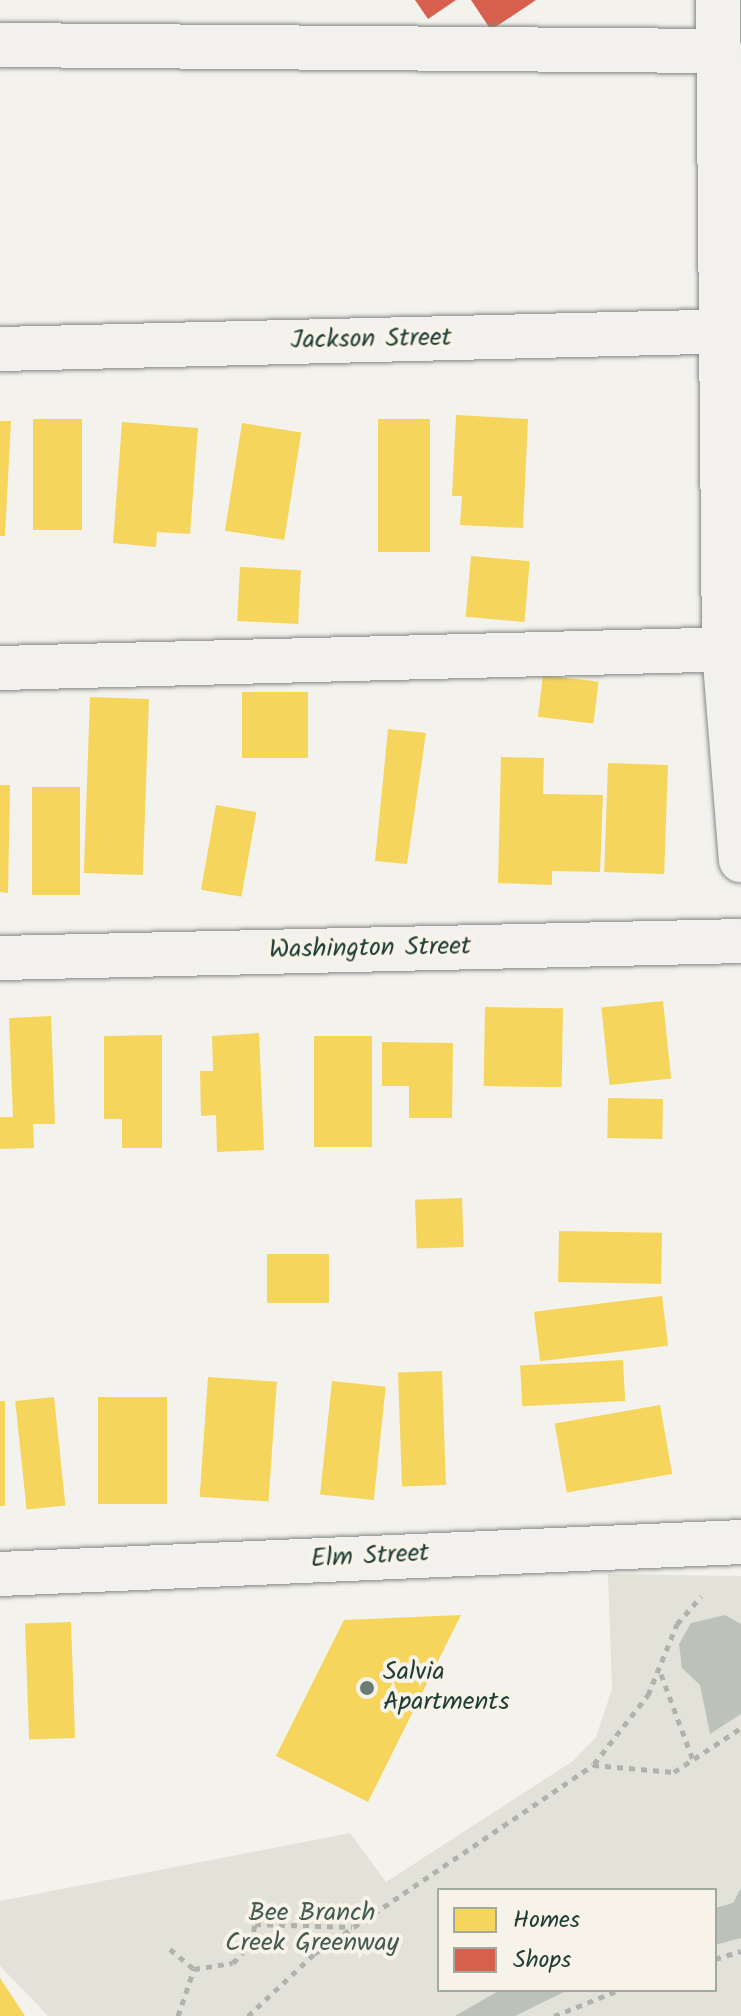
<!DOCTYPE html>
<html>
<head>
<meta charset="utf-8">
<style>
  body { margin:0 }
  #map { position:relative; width:741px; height:2016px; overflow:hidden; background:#f4f2ec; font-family:Kalam,sans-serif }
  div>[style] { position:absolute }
  .green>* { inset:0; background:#e2e2d9 }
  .water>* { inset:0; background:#bcc2b9 }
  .homes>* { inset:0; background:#f6d55c; transform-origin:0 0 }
  .shops>* { inset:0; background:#d6604d }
  .path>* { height:5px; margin-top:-2.5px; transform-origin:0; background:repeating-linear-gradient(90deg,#b0b2ae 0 6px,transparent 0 12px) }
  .roads { filter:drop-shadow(0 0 2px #848985) drop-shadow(0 0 2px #848985) }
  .minor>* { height:44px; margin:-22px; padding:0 22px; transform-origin:22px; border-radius:22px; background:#f2f1ed }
  .dots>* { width:22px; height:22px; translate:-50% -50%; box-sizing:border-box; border:4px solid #f7f3e8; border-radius:50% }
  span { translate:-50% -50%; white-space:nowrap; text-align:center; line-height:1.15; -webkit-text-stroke:8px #f7f3e8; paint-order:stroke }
  .street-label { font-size:26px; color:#1f3d34 }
  .poi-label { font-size:26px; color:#1f3d34 }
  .left { translate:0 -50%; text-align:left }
  .park-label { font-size:26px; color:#435b52 }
  .legend { position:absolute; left:437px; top:1888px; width:280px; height:104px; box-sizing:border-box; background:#f7f3e8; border:2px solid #a1aaa0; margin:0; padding:10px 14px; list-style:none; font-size:24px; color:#1f3d34 }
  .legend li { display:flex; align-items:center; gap:16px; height:40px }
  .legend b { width:40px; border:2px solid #a1aaa0 }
</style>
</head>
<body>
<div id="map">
  <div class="green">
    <i style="clip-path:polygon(evenodd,608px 1574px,741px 1576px,741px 2016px,48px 2016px,0 1966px,0 1901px,350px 1833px,386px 1882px,573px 1761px,596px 1737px,612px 1689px,608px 1574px,439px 1890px,715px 1890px,715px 1990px,439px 1990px,439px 1890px)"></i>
  </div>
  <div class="water">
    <i style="clip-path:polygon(725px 1615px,741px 1624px,741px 1714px,710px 1734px,700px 1685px,682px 1668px,679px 1644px,691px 1623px)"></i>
    <i style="clip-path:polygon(741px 1888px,741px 1938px,715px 1945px,715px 1908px,733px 1903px)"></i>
    <i style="clip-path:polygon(500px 1990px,568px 1990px,515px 2016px,455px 2016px)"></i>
  </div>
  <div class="homes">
    <i style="clip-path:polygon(456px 415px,528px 419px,523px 528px,460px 525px,462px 496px,452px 496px)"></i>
    <i style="left:33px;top:419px;width:49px;height:111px"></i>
    <i style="left:378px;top:419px;width:52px;height:133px"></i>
    <i style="clip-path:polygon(0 421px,11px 421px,5px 536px,0 536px)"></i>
    <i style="clip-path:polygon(122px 422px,198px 428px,190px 534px,157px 532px,156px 547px,113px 543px)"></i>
    <i style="left:242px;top:423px;width:60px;height:109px;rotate:9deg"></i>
    <i style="left:471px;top:556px;width:59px;height:61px;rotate:5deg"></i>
    <i style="left:240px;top:567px;width:61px;height:54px;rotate:3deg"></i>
    <i style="left:543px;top:675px;width:56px;height:42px;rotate:7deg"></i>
    <i style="left:242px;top:692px;width:66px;height:66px"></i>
    <i style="left:90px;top:697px;width:59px;height:176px;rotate:2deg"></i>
    <i style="clip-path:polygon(388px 729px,426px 733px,407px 864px,375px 861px)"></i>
    <i style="clip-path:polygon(501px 757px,544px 758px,543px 794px,603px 795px,600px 872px,552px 871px,552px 885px,498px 883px)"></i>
    <i style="left:608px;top:763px;width:60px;height:109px;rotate:2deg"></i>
    <i style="clip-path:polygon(0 785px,10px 785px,8px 893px,0 892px)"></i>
    <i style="left:32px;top:787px;width:48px;height:108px"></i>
    <i style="left:216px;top:805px;width:41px;height:86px;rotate:10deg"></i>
    <i style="left:663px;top:1001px;width:78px;height:62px;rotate:84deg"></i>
    <i style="left:485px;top:1007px;width:78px;height:79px;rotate:1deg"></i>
    <i style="clip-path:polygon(51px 1016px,55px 1124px,33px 1124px,34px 1148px,0 1149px,0 1117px,13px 1117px,9px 1018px)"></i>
    <i style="clip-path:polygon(259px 1033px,264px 1150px,217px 1152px,216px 1115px,201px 1116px,200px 1071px,213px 1071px,212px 1036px)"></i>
    <i style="clip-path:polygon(162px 1035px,162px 1148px,122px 1148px,122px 1119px,104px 1119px,104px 1036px)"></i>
    <i style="left:314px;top:1036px;width:58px;height:111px"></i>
    <i style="clip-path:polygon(382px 1042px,453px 1043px,452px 1118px,409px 1118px,409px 1086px,382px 1086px)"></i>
    <i style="left:608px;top:1098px;width:55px;height:40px;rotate:1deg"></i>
    <i style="left:462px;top:1198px;width:49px;height:47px;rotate:88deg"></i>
    <i style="left:559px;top:1231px;width:103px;height:51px;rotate:1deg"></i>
    <i style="left:329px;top:1254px;width:49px;height:62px;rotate:90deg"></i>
    <i style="left:662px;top:1296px;width:50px;height:129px;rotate:83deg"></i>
    <i style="left:623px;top:1360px;width:41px;height:103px;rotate:87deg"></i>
    <i style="left:442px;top:1371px;width:114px;height:44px;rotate:88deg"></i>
    <i style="left:208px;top:1377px;width:69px;height:120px;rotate:4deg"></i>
    <i style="left:332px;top:1381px;width:54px;height:114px;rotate:6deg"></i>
    <i style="left:54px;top:1397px;width:109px;height:39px;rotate:84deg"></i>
    <i style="left:98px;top:1397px;width:69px;height:107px"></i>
    <i style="left:0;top:1401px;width:5px;height:105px"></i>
    <i style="left:660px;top:1405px;width:70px;height:107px;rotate:80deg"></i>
    <i style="clip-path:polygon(461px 1615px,368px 1802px,276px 1756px,344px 1620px)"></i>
    <i style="left:71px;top:1622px;width:116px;height:46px;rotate:88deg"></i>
    <i style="clip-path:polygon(0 1978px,25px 2016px,0 2016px)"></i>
  </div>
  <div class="shops">
    <i style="clip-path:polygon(415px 0,456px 0,428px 19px)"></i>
    <i style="clip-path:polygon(471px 0,536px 0,491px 30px)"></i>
  </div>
  <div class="path">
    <i style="left:661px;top:1674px;width:92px;rotate:69.6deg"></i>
    <i style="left:594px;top:1764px;width:88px;rotate:-52deg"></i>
    <i style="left:648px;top:1695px;width:77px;rotate:-67.8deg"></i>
    <i style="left:677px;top:1624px;width:37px;rotate:-49deg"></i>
    <i style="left:170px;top:1949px;width:31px;rotate:40deg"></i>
    <i style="left:715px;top:1959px;width:27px;rotate:-17deg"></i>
    <i style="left:178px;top:2016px;width:50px;rotate:-71.2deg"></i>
    <i style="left:194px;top:1969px;width:39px;rotate:-9deg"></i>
    <i style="left:233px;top:1963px;width:27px;rotate:-48deg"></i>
    <i style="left:251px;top:1943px;width:19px;rotate:-78deg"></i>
    <i style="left:255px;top:1924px;width:97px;rotate:1.8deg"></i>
    <i style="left:248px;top:2016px;width:91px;rotate:-43.2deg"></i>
    <i style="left:314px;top:1954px;width:337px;rotate:-34.1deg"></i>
    <i style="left:593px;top:1765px;width:81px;rotate:4.9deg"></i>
    <i style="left:674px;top:1772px;width:80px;rotate:-33.3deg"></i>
    <i style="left:554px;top:2016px;width:70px;rotate:-21.8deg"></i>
  </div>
  <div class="roads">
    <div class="minor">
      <i style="left:718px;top:0;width:650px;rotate:89.47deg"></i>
      <i style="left:724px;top:650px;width:211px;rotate:85.4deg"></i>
      <i style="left:0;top:45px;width:720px;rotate:0.48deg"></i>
      <i style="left:0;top:349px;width:741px;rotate:-1.39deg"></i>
      <i style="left:0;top:668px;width:741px;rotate:-1.47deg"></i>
      <i style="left:0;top:958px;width:741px;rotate:-1.31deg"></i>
      <i style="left:0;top:1574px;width:742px;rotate:-2.47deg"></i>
    </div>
  </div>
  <div class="dots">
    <i style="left:367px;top:1688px;background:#6a7c74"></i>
  </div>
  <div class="street-label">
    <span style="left:371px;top:340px;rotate:-1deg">Jackson Street</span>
    <span style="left:370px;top:949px;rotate:-1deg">Washington Street</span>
    <span style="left:370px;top:1557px;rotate:-3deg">Elm Street</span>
  </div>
  <div class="poi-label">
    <span class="left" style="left:383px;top:1688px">Salvia<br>Apartments</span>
  </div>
  <div class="park-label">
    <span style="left:312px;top:1929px">Bee Branch<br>Creek Greenway</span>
  </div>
  <ul class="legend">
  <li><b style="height:22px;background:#f6d55c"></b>Homes</li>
  <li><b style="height:22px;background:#d6604d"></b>Shops</li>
  </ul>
</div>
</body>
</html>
